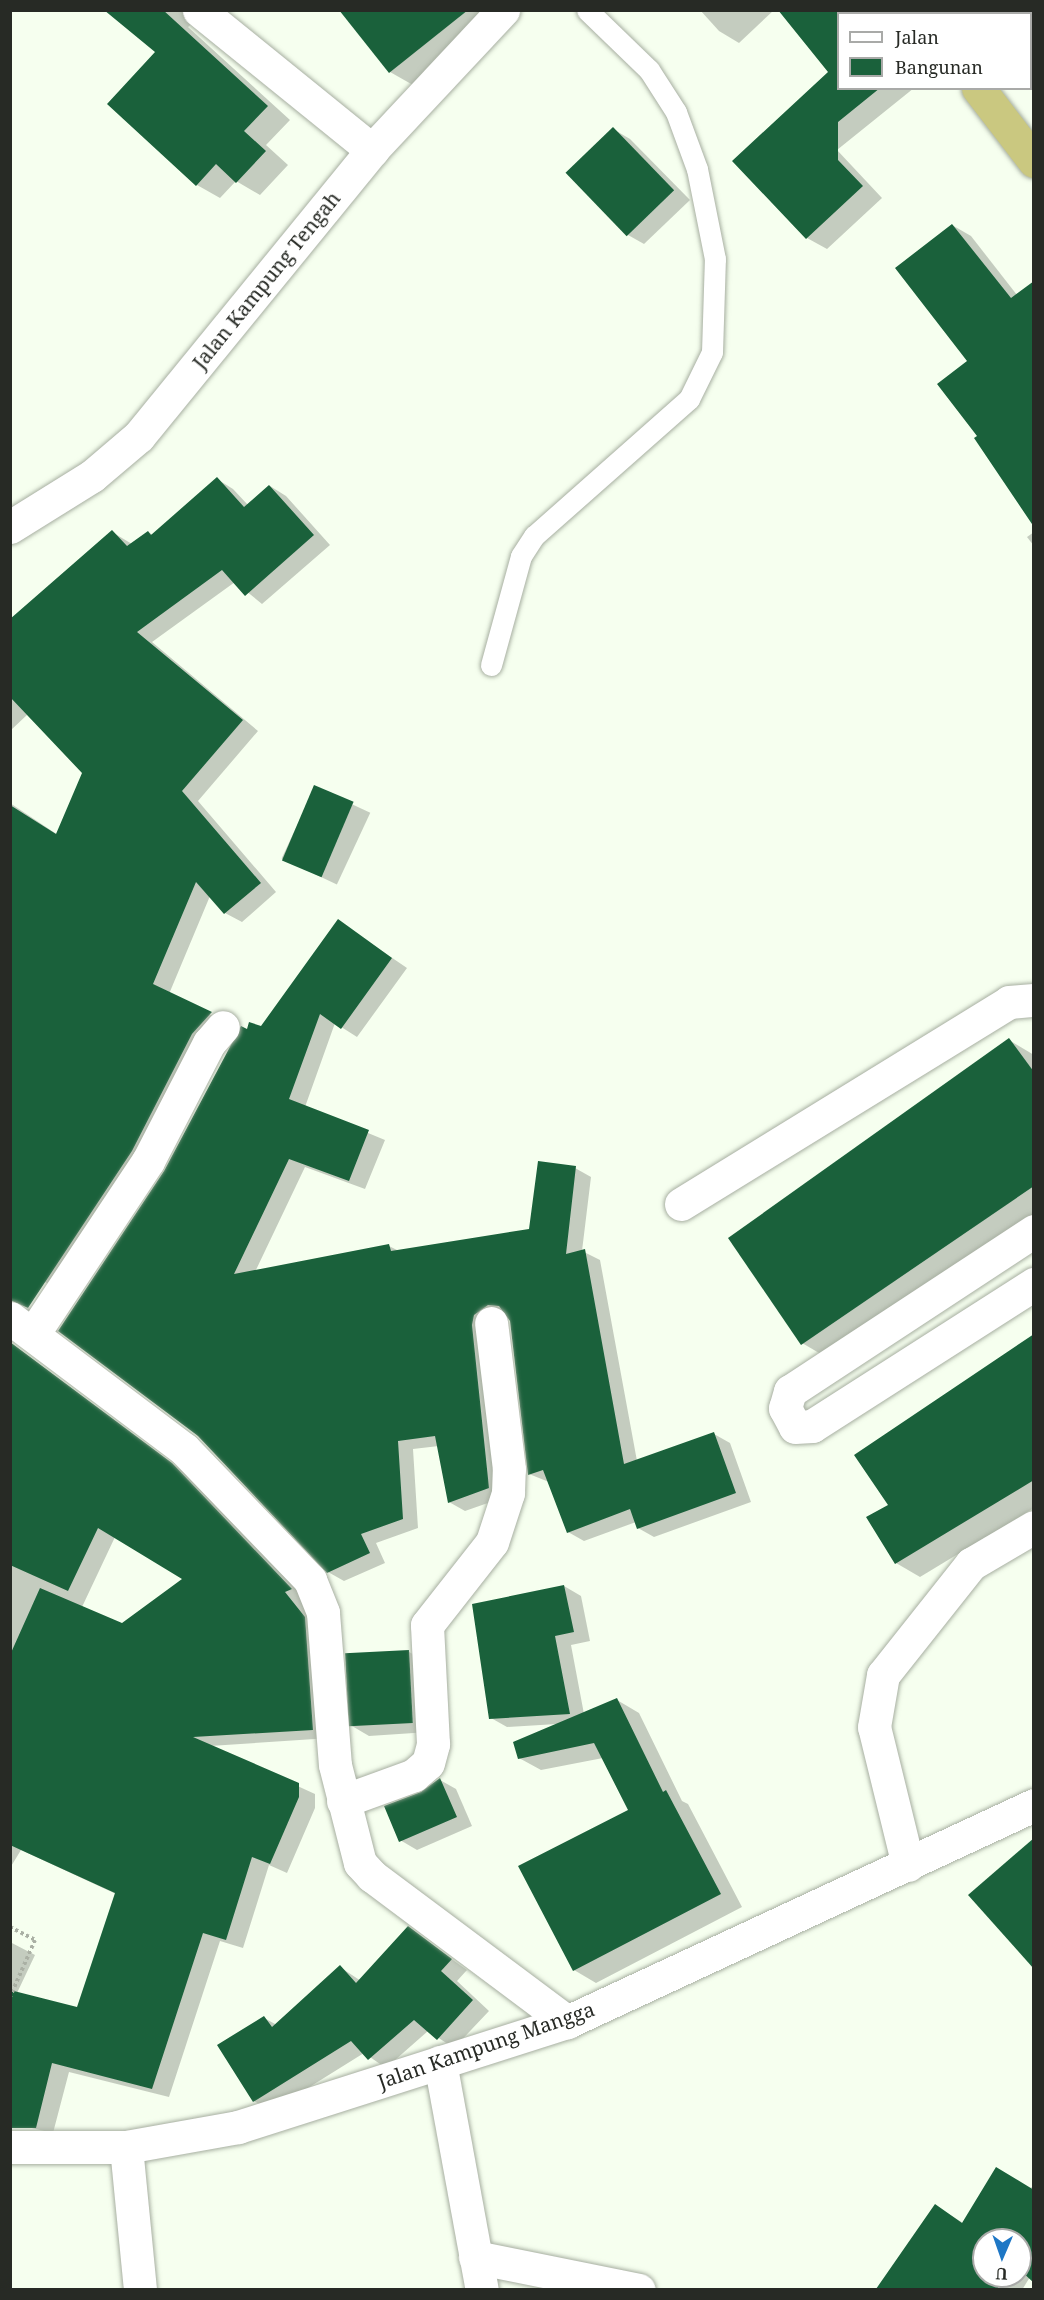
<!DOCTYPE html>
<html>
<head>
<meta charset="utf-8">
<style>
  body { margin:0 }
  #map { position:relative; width:1044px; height:2300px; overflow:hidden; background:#f6ffef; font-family:"Noto Serif",serif }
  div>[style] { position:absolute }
  .shadow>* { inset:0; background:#0003; transform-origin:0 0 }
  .building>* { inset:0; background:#1a613b; transform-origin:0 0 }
  .path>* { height:4px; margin-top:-2px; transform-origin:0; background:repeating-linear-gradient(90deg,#aab0a4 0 3px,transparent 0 6px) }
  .roads { filter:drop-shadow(0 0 2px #a7afa1) drop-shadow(0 0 2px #a7afa1) }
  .service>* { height:21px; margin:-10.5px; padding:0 10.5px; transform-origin:10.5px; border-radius:10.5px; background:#fff }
  .minor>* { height:33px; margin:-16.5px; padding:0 16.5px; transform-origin:16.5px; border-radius:16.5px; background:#fff }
  .trunk>* { height:33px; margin:-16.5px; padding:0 16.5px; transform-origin:16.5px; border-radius:16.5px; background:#cac880 }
  span { translate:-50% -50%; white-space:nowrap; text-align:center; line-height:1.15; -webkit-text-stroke:6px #fff; paint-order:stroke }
  .street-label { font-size:20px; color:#272a25 }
  .frame { position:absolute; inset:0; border:12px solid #272a25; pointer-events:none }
  .legend { position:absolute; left:837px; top:12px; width:195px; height:78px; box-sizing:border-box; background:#fff; border:2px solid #a9aaa8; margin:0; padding:8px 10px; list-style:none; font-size:18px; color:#272a25 }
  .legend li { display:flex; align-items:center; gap:12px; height:30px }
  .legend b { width:30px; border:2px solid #a9aaa8 }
  .north { position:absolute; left:972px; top:2228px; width:60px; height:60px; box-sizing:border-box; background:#fff; border:2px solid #a9aaa8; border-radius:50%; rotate:182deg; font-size:16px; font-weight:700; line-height:24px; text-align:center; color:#272a25 }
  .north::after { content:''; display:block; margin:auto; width:21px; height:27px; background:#1e77c5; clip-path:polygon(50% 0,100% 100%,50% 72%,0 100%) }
</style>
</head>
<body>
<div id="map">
  <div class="shadow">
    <i style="clip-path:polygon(107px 10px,208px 10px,188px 27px,290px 120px,266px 145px,288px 165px,260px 195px,236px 181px,220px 198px,197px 185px,157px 52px)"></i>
    <i style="clip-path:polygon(340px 10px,482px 10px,413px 85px,390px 72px)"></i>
    <i style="clip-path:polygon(700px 10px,774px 10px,739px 43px,719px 31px)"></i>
    <i style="clip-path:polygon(780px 10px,882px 10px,884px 14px,838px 14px,838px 88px,914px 88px,837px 150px,882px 198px,827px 249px,807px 238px,830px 72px)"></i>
    <i style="clip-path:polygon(613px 129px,630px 139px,690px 200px,644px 244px,628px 235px)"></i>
    <i style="clip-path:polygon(952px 225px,971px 236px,1017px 295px,979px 436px)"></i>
    <i style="clip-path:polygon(217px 479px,233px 489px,248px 505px,270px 486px,286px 496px,330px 545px,262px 604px,235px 582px,152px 642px,258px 731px,198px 801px,276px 892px,242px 922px,225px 913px,210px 896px,169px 994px,227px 1023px,61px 1292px,45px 1282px,10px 871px,10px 803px,58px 835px,83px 773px,28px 714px,10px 731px,10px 620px,112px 532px,132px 544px,148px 532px,153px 535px)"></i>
    <i style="clip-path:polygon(1034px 532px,1034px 546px,1027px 537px)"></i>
    <i style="left:315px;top:787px;width:61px;height:79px;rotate:25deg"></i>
    <i style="clip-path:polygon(338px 921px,407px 968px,357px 1037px,335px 1023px,305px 1107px,385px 1140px,365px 1189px,305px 1167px,255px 1272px,389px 1246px,399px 1251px,530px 1231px,575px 1168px,591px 1177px,582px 1251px,600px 1260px,637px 1461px,714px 1434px,730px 1443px,751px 1502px,654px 1537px,638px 1528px,636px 1522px,584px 1541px,568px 1532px,549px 1482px,529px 1474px,511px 1320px,505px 1312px,490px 1324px,505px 1497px,465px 1511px,449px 1502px,439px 1446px,413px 1449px,418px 1528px,376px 1543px,385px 1563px,344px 1581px,328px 1572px,189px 1427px,165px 1172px,248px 1031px,262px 1027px)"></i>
    <i style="clip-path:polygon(1009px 1040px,1034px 1055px,1034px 1216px,826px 1357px,802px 1343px)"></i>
    <i style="clip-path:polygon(1034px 1336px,1034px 1508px,920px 1577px,896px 1563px,890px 1505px)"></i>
    <i style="clip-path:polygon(evenodd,10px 1342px,188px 1475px,308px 1599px,321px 1628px,330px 1738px,210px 1746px,315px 1794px,315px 1808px,287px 1873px,269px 1865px,243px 1948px,220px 1941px,169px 2097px,69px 2072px,53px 2133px,10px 2123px,10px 1942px,35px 1955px,17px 1993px,78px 2009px,116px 1894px,21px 1850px,10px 1868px,10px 1342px,115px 1537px,185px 1579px,123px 1625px,82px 1607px,115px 1537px)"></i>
    <i style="clip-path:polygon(564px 1586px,581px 1596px,590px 1641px,571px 1645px,584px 1714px,617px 1700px,639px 1713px,682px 1801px,688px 1804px,742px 1907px,596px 1983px,574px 1970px,630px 1810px,603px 1758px,541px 1770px,519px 1758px,557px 1724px,507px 1727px,491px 1718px)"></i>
    <i style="clip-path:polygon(409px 1652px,426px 1661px,429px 1732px,369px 1736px,352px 1726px,347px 1655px)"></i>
    <i style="clip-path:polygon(440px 1780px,456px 1789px,472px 1826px,417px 1850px,400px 1840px,422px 1794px)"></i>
    <i style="clip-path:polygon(408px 1928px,467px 1970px,457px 1981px,489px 2011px,454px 2048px,428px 2031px,386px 2068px,364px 2053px,271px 2111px,254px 2101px,219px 2046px,264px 2018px,277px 2025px,340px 1967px,361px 1981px)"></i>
    <i style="clip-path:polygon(evenodd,1034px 2186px,1034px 2281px,1030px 2277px,1022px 2290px,878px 2290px,936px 2206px,963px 2223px,1034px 2186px,984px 2240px,1020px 2240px,1020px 2276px,984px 2276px,984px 2240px)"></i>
  </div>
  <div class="building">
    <i style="clip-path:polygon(104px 10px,163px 10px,268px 106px,244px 131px,266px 151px,236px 183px,216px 164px,196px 186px,107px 104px,155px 52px)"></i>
    <i style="clip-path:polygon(339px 10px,468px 10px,389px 73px)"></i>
    <i style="clip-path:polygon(778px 10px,838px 10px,838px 88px,880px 88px,838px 122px,838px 160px,863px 186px,806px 239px,732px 161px,828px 72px)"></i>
    <i style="left:613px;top:127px;width:88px;height:66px;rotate:46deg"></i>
    <i style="clip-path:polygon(952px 224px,1011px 298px,1034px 281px,1034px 527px,974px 438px,977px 436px,937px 384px,967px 361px,895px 268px)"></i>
    <i style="clip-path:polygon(217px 477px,244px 507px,269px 485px,314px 535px,245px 596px,222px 570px,137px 632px,243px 720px,182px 791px,261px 883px,224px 914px,196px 882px,153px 984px,212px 1012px,192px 1034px,132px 1151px,28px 1308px,10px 1300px,10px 805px,56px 834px,82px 773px,10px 697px,10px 619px,112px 530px,127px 546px,148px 531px,151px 535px)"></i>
    <i style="left:314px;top:785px;width:43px;height:82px;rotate:23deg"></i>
    <i style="clip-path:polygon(338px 919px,392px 958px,341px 1029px,320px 1014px,289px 1099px,369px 1130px,349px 1181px,289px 1159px,234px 1274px,389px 1244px,391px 1251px,529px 1229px,538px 1161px,576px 1166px,566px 1254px,585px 1249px,624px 1464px,714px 1432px,736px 1493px,637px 1529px,630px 1509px,567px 1533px,543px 1470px,528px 1475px,510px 1321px,499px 1306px,488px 1305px,474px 1315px,472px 1325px,489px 1488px,448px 1503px,435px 1436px,398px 1441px,403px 1519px,361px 1534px,370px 1553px,327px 1573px,198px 1436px,58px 1331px,164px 1171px,241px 1026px,247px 1029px,249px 1022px,261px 1026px)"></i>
    <i style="clip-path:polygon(1009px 1038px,1034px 1072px,1034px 1186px,801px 1345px,728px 1238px)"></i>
    <i style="clip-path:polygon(1034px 1334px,1034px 1480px,895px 1564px,866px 1517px,888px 1505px,854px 1455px)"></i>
    <i style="clip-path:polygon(10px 1342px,172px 1463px,292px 1589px,285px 1592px,305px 1617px,313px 1730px,193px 1737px,299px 1783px,299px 1797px,270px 1864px,252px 1857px,226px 1940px,203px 1933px,152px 2089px,52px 2063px,36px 2128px,10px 2128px,10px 1990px,77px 2007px,115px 1893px,10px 1845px,10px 1655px,40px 1588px,122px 1623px,182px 1579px,98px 1528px,68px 1591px,10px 1565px)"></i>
    <i style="clip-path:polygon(564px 1585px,574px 1632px,555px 1636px,570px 1714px,489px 1719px,472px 1604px)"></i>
    <i style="left:409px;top:1650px;width:73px;height:64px;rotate:87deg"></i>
    <i style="clip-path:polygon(617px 1698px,663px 1792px,666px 1790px,721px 1894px,573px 1971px,518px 1866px,628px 1810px,594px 1743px,518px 1759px,513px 1742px)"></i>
    <i style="clip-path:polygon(440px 1778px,457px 1817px,399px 1842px,384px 1806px,421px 1792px)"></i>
    <i style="clip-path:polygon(1034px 1838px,1034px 1969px,968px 1895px)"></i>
    <i style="clip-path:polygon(408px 1926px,452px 1959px,441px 1971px,473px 2000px,437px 2040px,414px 2020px,368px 2060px,351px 2041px,253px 2102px,217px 2045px,264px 2016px,272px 2027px,340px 1965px,356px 1983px)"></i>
    <i style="clip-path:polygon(996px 2167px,1034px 2190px,1034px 2283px,1020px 2270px,1020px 2240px,984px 2240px,984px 2276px,1006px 2276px,997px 2289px,876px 2289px,935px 2204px,962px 2223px)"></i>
  </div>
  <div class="path">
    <i style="left:10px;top:1927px;width:28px;rotate:27deg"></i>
    <i style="left:35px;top:1940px;width:62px;rotate:113.7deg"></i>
  </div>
  <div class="roads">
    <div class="service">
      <i style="left:491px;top:665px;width:113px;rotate:-74.6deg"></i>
      <i style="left:521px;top:556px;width:24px;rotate:-57deg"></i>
      <i style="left:534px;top:536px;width:207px;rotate:-41.5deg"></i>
      <i style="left:689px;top:399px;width:52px;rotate:-63.9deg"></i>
      <i style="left:712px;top:352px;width:93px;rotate:-88.2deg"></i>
      <i style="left:715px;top:259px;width:92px;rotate:-101.3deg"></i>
      <i style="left:697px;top:169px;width:61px;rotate:-110.2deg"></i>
      <i style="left:676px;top:112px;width:50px;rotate:-122.7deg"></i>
      <i style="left:649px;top:70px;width:86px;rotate:-135.9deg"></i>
    </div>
    <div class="minor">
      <i style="left:199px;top:10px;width:223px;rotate:39deg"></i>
      <i style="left:10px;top:527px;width:97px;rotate:-31.9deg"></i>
      <i style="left:92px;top:476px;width:62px;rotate:-40.4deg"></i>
      <i style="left:139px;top:436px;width:369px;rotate:-50.8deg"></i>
      <i style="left:372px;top:150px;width:192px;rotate:-46.9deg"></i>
      <i style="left:681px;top:1204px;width:385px;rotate:-31.6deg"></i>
      <i style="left:1009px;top:1002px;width:25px;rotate:-5deg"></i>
      <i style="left:1034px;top:1231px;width:292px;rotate:146.7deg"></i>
      <i style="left:790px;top:1391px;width:18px;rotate:106deg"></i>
      <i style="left:785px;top:1408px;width:21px;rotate:62deg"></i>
      <i style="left:795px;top:1427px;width:17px;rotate:-3deg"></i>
      <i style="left:812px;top:1426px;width:264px;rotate:-32.6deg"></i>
      <i style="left:10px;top:1318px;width:218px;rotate:37deg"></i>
      <i style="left:184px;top:1449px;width:182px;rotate:46.1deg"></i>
      <i style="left:310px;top:1580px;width:35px;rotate:68deg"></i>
      <i style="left:323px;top:1613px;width:152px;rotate:85.5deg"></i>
      <i style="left:335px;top:1765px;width:101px;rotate:75.7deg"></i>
      <i style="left:360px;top:1863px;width:18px;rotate:47deg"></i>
      <i style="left:372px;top:1876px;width:244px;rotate:36.8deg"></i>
      <i style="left:33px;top:1334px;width:208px;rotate:-56.4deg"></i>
      <i style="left:148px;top:1161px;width:133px;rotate:-62.7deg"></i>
      <i style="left:209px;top:1043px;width:21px;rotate:-49deg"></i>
      <i style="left:343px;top:1801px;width:76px;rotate:-20.1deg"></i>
      <i style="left:414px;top:1775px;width:18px;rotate:-41deg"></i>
      <i style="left:428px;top:1763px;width:20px;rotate:-75deg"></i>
      <i style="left:433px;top:1744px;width:119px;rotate:-92.9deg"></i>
      <i style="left:427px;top:1625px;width:105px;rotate:-51.9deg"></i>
      <i style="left:492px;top:1542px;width:52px;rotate:-71.9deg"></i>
      <i style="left:508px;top:1493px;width:24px;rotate:-88deg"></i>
      <i style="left:509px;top:1469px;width:147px;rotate:-97deg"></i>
      <i style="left:908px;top:1865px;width:142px;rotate:-103.8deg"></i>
      <i style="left:874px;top:1727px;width:53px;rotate:-80.2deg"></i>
      <i style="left:883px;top:1675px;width:142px;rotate:-51.6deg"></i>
      <i style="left:971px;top:1564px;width:73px;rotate:-30.4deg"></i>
      <i style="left:440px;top:2062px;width:232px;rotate:79.6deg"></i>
      <i style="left:10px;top:2147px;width:116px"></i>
      <i style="left:126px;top:2147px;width:114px;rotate:-10.1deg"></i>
      <i style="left:238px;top:2127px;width:345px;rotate:-17.7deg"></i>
      <i style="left:567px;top:2022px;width:515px;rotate:-24.92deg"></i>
      <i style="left:126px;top:2147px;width:144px;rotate:84.4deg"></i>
      <i style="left:475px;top:2257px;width:167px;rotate:11.4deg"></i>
    </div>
    <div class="trunk">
      <i style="left:919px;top:10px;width:4px;rotate:63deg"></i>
      <i style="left:978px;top:88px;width:92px;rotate:52.5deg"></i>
    </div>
  </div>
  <div class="street-label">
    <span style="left:266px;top:280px;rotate:-51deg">Jalan Kampung Tengah</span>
    <span style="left:486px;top:2045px;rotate:-19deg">Jalan Kampung Mangga</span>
  </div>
  <div class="frame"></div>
  <ul class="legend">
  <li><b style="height:8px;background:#fff"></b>Jalan</li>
  <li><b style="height:16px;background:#1a613b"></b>Bangunan</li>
  </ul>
  <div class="north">U</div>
</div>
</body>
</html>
